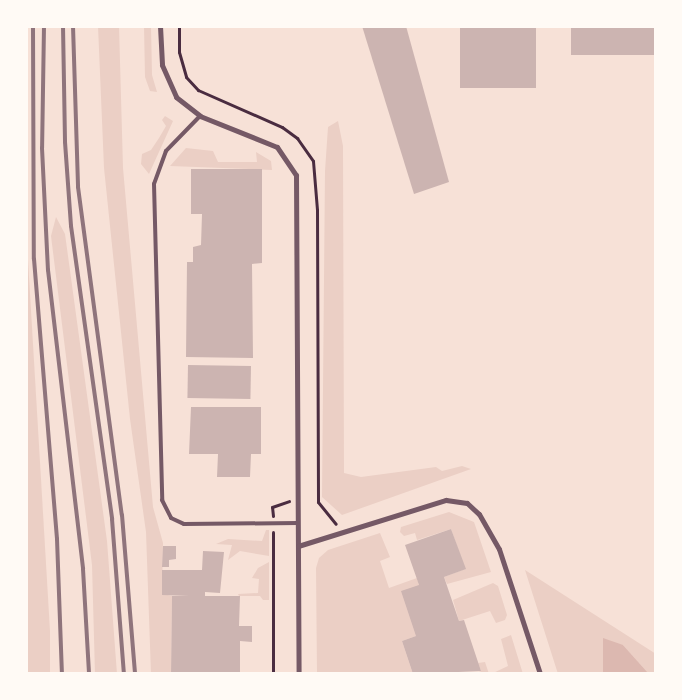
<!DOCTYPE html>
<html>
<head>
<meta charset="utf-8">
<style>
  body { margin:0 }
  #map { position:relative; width:682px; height:700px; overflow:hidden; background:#f7e1d7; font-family:"DM Sans",sans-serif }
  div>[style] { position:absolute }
  .green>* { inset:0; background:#ebcfc5 }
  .water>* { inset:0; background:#dcb8b0 }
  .building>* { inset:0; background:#ccb4b1; transform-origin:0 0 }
  .path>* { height:3px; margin:-1.5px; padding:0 1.5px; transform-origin:1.5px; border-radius:1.5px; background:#4a2c40 }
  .service>* { height:4px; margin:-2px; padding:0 2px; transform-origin:2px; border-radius:2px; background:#755966 }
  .minor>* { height:5px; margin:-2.5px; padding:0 2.5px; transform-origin:2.5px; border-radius:2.5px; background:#755966 }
  .rail>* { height:4px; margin:-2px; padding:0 2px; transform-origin:2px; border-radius:2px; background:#8f747c }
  span { translate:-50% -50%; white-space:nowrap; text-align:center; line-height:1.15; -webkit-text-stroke:5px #fffaf5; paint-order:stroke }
  .frame { position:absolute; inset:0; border:28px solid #fffaf5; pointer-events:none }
</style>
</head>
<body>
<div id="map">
  <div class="green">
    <i style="clip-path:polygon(98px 26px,119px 26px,123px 168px,153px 507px,163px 543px,162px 594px,172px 596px,171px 674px,151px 674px,146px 532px,130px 419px,104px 168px)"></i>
    <i style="clip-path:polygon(144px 26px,151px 26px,152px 75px,157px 92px,150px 91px,145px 77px)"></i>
    <i style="clip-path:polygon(165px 116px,173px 121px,149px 174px,141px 164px,142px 154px,151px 150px,159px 138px,166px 126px,162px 120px)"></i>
    <i style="clip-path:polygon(338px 121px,343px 146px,344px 473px,361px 477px,436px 467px,442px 471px,462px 466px,471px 469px,342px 515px,322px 497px,325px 171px,328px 127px)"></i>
    <i style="clip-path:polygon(186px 148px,213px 151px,218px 162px,257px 162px,256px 152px,271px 161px,272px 170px,170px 166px)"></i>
    <i style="clip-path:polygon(56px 217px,65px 234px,107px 541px,117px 674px,95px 674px,92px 565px,51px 236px)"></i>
    <i style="clip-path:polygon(26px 226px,50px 631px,50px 674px,26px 674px)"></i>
    <i style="clip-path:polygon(449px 512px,474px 522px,491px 572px,447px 584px,444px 577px,465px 569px,451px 529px,417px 540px,415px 533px,404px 536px,400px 532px,401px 527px)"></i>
    <i style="clip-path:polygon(266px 530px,269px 530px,269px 556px,240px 551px,228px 560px,232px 545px,216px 544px,228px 539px,262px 541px)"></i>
    <i style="clip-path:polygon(380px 533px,390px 557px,380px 561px,389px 588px,417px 578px,419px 585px,416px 636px,402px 641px,413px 674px,317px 674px,316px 568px,319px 558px,328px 550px)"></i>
    <i style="clip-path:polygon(269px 562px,269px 600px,263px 600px,260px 596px,239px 596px,238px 594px,258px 593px,259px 579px,252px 578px,258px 568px)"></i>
    <i style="clip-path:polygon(525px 570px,656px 654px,656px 674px,649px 674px,623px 645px,605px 674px,558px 674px)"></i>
    <i style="clip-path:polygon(493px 583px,498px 586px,507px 615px,505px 620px,496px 623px,490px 611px,459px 621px,453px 600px)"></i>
    <i style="clip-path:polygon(511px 635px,523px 674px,491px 674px,508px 666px,501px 639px)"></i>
    <i style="clip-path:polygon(485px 662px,489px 674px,474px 674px,481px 671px,478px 663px)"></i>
  </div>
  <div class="water">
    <i style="clip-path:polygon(603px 638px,623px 645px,649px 674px,603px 674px)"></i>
  </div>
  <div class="building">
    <i style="clip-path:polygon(362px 26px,406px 26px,449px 182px,414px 194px)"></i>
    <i style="left:460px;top:26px;width:76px;height:62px"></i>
    <i style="left:571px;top:26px;width:85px;height:29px"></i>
    <i style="clip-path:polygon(191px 169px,262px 169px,262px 263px,252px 264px,253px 358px,186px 357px,187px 262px,193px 262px,193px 247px,201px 245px,202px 214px,191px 214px)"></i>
    <i style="left:188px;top:365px;width:63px;height:33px;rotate:1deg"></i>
    <i style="clip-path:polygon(191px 407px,261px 407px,261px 454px,251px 454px,250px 477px,217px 477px,218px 454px,189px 454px)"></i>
    <i style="clip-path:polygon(451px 529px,466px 569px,444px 577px,459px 621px,464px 620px,481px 671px,413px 674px,402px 641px,416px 636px,401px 591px,419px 585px,405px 545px)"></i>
    <i style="clip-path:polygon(163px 546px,176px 546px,176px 559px,169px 560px,169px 567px,162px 567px)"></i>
    <i style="clip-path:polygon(203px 551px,224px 552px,220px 593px,205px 592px,205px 596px,240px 596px,239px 626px,252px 626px,252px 642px,240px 641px,240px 674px,171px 674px,172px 596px,189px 596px,162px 595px,162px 570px,202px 570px)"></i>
  </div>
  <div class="path">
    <i style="left:179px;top:26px;width:26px;rotate:90deg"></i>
    <i style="left:179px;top:52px;width:26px;rotate:74deg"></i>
    <i style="left:186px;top:77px;width:18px;rotate:47deg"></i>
    <i style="left:198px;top:90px;width:92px;rotate:23.8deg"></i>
    <i style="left:282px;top:127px;width:19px;rotate:36deg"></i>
    <i style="left:297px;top:138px;width:28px;rotate:55deg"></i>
    <i style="left:313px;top:161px;width:49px;rotate:85.3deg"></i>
    <i style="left:317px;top:210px;width:292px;rotate:89.8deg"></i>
    <i style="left:318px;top:502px;width:28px;rotate:51deg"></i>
    <i style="left:273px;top:516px;width:9px;rotate:-96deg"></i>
    <i style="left:272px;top:507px;width:18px;rotate:-19deg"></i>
    <i style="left:273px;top:532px;width:142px;rotate:90deg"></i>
  </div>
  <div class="service">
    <i style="left:200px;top:116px;width:49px;rotate:134.2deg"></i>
    <i style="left:166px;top:151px;width:35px;rotate:110deg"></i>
    <i style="left:154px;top:184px;width:316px;rotate:88.5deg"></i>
    <i style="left:162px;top:500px;width:20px;rotate:63deg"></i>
    <i style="left:171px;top:518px;width:14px;rotate:25deg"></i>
    <i style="left:184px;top:524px;width:114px;rotate:-0.5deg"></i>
  </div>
  <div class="minor">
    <i style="left:160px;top:26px;width:39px;rotate:87deg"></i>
    <i style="left:162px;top:65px;width:35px;rotate:66deg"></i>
    <i style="left:176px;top:97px;width:31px;rotate:38deg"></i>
    <i style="left:200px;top:116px;width:83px;rotate:21.9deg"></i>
    <i style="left:277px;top:147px;width:34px;rotate:56deg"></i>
    <i style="left:296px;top:175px;width:499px;rotate:89.7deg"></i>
    <i style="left:298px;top:546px;width:155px;rotate:-17.3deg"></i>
    <i style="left:446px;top:500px;width:21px;rotate:8deg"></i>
    <i style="left:467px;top:503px;width:16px;rotate:43deg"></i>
    <i style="left:479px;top:514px;width:40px;rotate:60.3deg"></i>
    <i style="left:499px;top:549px;width:132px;rotate:71.8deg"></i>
  </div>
  <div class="rail">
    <i style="left:33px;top:26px;width:233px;rotate:89.8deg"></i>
    <i style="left:34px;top:259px;width:281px;rotate:85.3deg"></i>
    <i style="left:57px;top:539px;width:135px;rotate:87.9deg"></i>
    <i style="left:44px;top:26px;width:122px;rotate:90.9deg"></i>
    <i style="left:42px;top:148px;width:122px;rotate:87.2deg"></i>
    <i style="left:48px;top:270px;width:301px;rotate:83.3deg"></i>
    <i style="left:83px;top:569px;width:105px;rotate:86.7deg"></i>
    <i style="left:63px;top:26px;width:116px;rotate:89deg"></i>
    <i style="left:65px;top:142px;width:84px;rotate:85.9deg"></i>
    <i style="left:71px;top:226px;width:296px;rotate:82deg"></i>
    <i style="left:112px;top:519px;width:155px;rotate:85.6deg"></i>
    <i style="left:73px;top:26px;width:161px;rotate:88.2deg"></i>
    <i style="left:78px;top:187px;width:331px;rotate:82.4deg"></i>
    <i style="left:122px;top:515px;width:160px;rotate:85.3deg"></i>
  </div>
  <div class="frame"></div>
</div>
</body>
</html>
